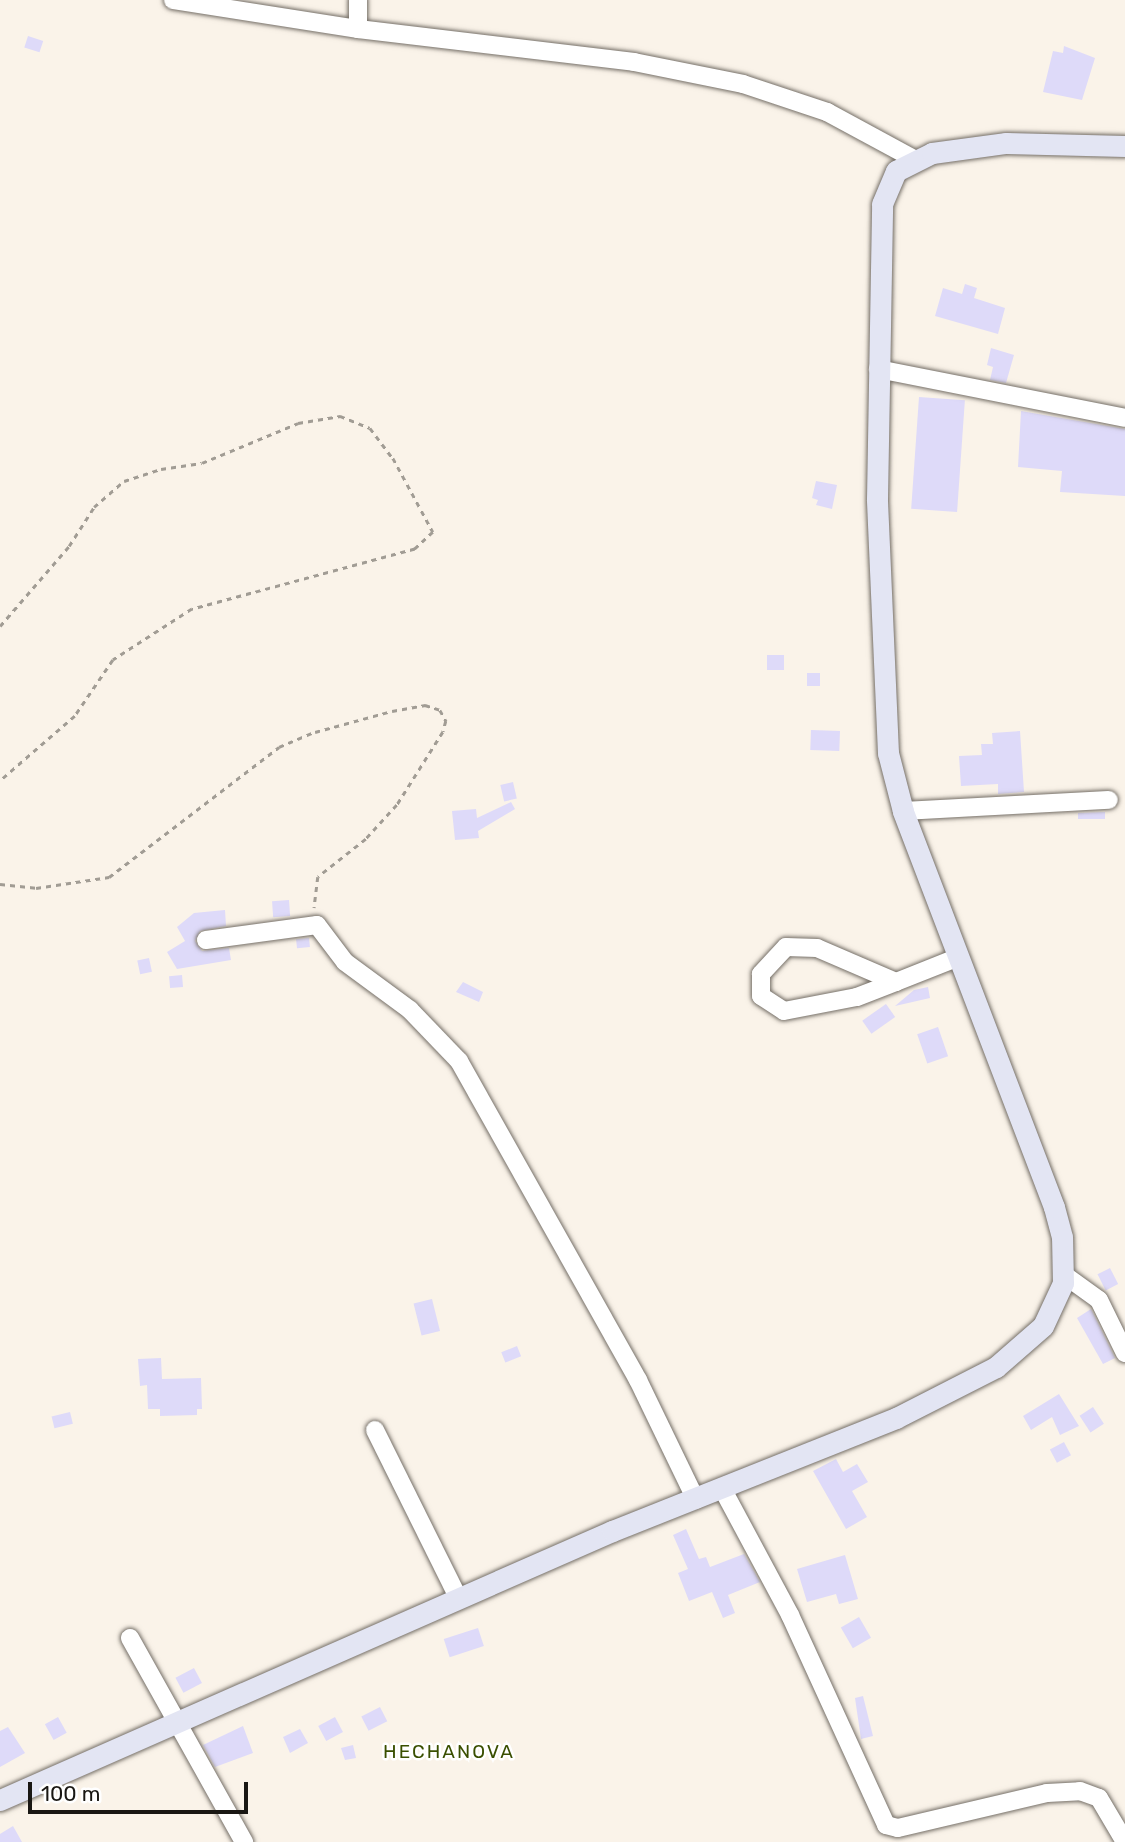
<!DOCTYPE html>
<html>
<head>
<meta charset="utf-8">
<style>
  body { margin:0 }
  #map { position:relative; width:1125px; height:1842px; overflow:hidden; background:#faf3e9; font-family:Rubik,sans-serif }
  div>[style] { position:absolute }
  .building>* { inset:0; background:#dedaf9; transform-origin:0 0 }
  .path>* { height:2.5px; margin-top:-1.25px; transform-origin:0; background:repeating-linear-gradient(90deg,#a19c94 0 5px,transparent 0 10px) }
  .roads { filter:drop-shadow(0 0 2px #756f67) drop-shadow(0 0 2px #756f67) }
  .minor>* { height:18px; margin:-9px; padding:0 9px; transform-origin:9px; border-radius:9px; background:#fff }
  .major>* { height:21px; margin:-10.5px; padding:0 10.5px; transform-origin:10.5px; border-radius:10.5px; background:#e3e5f3 }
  span { translate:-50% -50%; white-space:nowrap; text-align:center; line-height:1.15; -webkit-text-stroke:5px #fff; paint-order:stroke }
  .neighbourhood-label { font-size:19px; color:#3a4f00; letter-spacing:2px }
  .scale { position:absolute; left:28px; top:1782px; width:220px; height:32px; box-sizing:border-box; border:4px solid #191713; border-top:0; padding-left:9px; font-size:21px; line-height:24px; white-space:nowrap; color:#191713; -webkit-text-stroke:5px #fff; paint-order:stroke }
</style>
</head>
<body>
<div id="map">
  <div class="building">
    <i style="left:28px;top:36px;width:16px;height:12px;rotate:18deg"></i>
    <i style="clip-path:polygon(1064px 46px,1095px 58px,1082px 100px,1043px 92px,1053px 51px,1063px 53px)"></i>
    <i style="clip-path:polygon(965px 284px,977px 288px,974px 298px,1005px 308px,998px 334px,935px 316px,943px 288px,962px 294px)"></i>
    <i style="clip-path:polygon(991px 348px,1014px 355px,1006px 383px,990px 380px,993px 367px,987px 365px)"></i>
    <i style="left:919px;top:397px;width:46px;height:112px;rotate:4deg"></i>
    <i style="clip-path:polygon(1021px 411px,1125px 429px,1125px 496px,1060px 492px,1062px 471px,1018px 467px)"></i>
    <i style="clip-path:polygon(816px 481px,837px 485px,832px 509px,816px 505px,818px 500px,812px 498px)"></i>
    <i style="left:767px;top:655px;width:17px;height:15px"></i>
    <i style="left:807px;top:673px;width:13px;height:13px"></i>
    <i style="left:811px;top:730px;width:29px;height:20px;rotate:2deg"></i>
    <i style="clip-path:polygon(1020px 731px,1024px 792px,998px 794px,998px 784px,961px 786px,959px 756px,982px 755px,981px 744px,993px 744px,992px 733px)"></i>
    <i style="left:513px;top:782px;width:17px;height:13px;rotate:77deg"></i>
    <i style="clip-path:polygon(511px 802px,515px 809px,478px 831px,479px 838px,455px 840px,452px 811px,476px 809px,477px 818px)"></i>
    <i style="clip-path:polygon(1105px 812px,1105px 819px,1078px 819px,1078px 813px)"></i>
    <i style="left:289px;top:900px;width:16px;height:17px;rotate:86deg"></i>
    <i style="clip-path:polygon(225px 910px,226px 926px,200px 931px,195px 941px,202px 951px,229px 948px,231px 960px,177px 969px,167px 952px,185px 941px,177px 927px,194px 913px)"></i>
    <i style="left:309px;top:938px;width:9px;height:13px;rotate:84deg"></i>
    <i style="left:149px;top:958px;width:14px;height:12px;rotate:78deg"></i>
    <i style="left:182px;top:975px;width:12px;height:13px;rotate:85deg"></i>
    <i style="clip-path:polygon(463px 982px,483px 992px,479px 1002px,456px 992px)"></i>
    <i style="clip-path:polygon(928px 987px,930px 998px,895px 1006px,914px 990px)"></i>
    <i style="left:886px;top:1004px;width:16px;height:29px;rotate:55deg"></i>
    <i style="left:938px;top:1027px;width:31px;height:22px;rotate:71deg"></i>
    <i style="left:1110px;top:1268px;width:18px;height:14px;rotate:63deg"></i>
    <i style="left:432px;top:1299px;width:33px;height:19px;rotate:76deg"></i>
    <i style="clip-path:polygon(1091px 1309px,1115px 1358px,1103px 1364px,1077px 1318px)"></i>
    <i style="left:517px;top:1346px;width:11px;height:17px;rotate:68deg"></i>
    <i style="clip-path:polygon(161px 1358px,162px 1379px,201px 1378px,202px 1409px,197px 1409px,197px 1415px,160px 1416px,160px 1409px,148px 1409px,147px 1385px,140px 1386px,138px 1359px)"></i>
    <i style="clip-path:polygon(1059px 1394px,1079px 1426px,1060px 1435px,1052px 1417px,1031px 1430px,1023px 1416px)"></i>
    <i style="left:1093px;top:1407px;width:20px;height:16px;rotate:57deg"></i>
    <i style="left:70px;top:1412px;width:12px;height:19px;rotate:76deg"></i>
    <i style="left:1064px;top:1442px;width:15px;height:16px;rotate:62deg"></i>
    <i style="clip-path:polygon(836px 1459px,843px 1472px,857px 1464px,868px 1482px,852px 1491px,867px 1517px,846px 1529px,813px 1471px)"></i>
    <i style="clip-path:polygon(686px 1529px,699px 1559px,706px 1557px,710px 1567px,744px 1554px,760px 1582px,728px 1595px,735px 1613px,723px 1618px,712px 1592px,689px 1601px,678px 1573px,688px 1569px,673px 1535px)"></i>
    <i style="clip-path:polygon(845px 1555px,858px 1599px,839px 1604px,836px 1594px,807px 1602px,797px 1569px)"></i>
    <i style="left:859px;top:1617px;width:24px;height:21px;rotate:60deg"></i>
    <i style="left:478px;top:1628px;width:19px;height:36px;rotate:72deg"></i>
    <i style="left:194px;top:1668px;width:17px;height:21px;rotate:62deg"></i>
    <i style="clip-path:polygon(863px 1696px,873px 1736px,861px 1739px,855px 1698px)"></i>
    <i style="left:380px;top:1707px;width:16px;height:21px;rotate:63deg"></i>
    <i style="left:58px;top:1717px;width:18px;height:15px;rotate:61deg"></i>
    <i style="left:335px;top:1717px;width:17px;height:19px;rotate:62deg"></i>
    <i style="clip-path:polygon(243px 1726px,253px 1753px,215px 1767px,203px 1745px)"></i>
    <i style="clip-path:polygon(8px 1727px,25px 1753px,0 1767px,0 1731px)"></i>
    <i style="clip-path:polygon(300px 1729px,308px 1743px,290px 1753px,283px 1737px)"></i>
    <i style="clip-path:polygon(353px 1745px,356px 1758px,345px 1760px,341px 1748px)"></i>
    <i style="clip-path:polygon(13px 1826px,22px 1842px,0 1842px,0 1834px)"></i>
  </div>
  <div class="path">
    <i style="left:0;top:626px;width:106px;rotate:-49.2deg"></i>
    <i style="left:69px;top:546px;width:46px;rotate:-57.3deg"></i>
    <i style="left:94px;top:507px;width:40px;rotate:-41deg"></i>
    <i style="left:124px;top:481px;width:39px;rotate:-18deg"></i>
    <i style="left:161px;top:469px;width:41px;rotate:-8.3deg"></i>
    <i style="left:202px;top:463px;width:104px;rotate:-22.6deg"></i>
    <i style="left:298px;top:423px;width:43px;rotate:-9.5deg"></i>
    <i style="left:340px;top:416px;width:32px;rotate:22deg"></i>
    <i style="left:370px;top:428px;width:38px;rotate:53deg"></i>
    <i style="left:393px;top:458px;width:84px;rotate:61.6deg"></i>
    <i style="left:433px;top:532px;width:25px;rotate:137deg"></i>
    <i style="left:415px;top:549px;width:231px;rotate:164.9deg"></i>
    <i style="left:192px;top:609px;width:94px;rotate:147.2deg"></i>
    <i style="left:113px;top:660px;width:68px;rotate:124.2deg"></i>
    <i style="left:75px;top:716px;width:99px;rotate:139.1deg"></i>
    <i style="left:0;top:884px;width:36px;rotate:6deg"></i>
    <i style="left:36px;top:888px;width:74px;rotate:-8.6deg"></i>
    <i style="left:109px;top:877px;width:214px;rotate:-37.4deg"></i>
    <i style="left:279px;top:747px;width:39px;rotate:-23deg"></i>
    <i style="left:315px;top:732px;width:80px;rotate:-15.3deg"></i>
    <i style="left:392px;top:711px;width:34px;rotate:-10deg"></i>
    <i style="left:425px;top:705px;width:16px;rotate:18deg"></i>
    <i style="left:440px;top:710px;width:13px;rotate:61deg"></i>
    <i style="left:446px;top:721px;width:11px;rotate:105deg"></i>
    <i style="left:443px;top:732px;width:86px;rotate:122.2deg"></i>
    <i style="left:397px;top:805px;width:46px;rotate:132.4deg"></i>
    <i style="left:366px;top:839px;width:61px;rotate:141.6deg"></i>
    <i style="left:318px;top:877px;width:31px;rotate:97deg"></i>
  </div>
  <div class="roads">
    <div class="minor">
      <i style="left:173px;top:0;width:187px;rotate:8.9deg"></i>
      <i style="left:358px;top:29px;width:278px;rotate:6.8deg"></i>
      <i style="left:634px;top:62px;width:111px;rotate:11.4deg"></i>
      <i style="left:743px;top:84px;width:89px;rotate:18.4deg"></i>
      <i style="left:827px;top:112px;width:99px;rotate:28.4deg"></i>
      <i style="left:358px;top:29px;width:29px;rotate:-90deg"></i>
      <i style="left:878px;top:369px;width:252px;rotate:11.2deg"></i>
      <i style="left:903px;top:811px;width:206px;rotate:-3.1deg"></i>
      <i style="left:206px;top:940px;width:112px;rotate:-7.7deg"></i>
      <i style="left:317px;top:925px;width:46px;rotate:52.9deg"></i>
      <i style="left:345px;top:962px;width:81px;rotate:36.4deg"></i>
      <i style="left:410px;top:1010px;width:71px;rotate:46.1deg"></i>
      <i style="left:459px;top:1061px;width:366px;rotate:60.7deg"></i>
      <i style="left:638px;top:1380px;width:133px;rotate:64.2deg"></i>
      <i style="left:896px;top:982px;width:86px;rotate:-156.7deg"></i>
      <i style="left:817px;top:948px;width:31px;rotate:-178deg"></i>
      <i style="left:786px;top:947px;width:37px;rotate:133deg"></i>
      <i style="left:761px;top:974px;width:22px;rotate:90deg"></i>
      <i style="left:761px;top:996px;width:27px;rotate:33deg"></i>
      <i style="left:784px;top:1011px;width:74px;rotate:-10.9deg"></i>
      <i style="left:857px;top:997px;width:42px;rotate:-21deg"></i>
      <i style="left:896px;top:982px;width:68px;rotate:-21.6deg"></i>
      <i style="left:1063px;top:1274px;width:44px;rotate:35.8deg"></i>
      <i style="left:1099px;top:1300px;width:59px;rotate:63.9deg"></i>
      <i style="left:375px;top:1430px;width:186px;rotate:63.6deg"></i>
      <i style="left:723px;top:1490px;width:142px;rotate:61.8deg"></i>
      <i style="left:790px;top:1615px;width:231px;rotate:65.4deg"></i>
      <i style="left:886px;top:1825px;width:12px;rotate:14deg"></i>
      <i style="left:898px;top:1828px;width:153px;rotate:-13.2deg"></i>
      <i style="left:1047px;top:1793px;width:33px;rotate:-3deg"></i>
      <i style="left:1080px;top:1791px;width:20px;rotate:20deg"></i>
      <i style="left:1099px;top:1798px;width:51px;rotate:59.4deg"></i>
      <i style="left:130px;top:1638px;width:234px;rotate:60.8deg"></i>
    </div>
    <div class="major">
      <i style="left:0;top:1800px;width:669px;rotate:-23.73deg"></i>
      <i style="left:612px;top:1531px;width:306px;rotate:-21.7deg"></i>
      <i style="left:896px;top:1418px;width:112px;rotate:-27deg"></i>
      <i style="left:996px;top:1367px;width:62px;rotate:-41.1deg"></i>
      <i style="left:1043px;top:1326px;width:47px;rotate:-65.1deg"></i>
      <i style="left:1063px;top:1283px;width:46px;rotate:-91.2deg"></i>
      <i style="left:1062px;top:1237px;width:31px;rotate:-105deg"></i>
      <i style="left:1054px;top:1207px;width:424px;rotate:-110.9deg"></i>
      <i style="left:903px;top:811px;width:60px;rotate:-104.5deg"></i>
      <i style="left:888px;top:753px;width:254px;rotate:-92.5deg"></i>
      <i style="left:877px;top:499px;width:295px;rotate:-89deg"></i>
      <i style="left:882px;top:204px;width:36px;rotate:-67deg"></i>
      <i style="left:896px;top:171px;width:40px;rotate:-26.6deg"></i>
      <i style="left:932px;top:153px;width:75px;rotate:-7.7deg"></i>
      <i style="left:1006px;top:143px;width:119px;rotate:1.4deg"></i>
    </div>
  </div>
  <div class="neighbourhood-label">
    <span style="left:449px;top:1752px">HECHANOVA</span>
  </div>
  <div class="scale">100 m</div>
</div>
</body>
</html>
